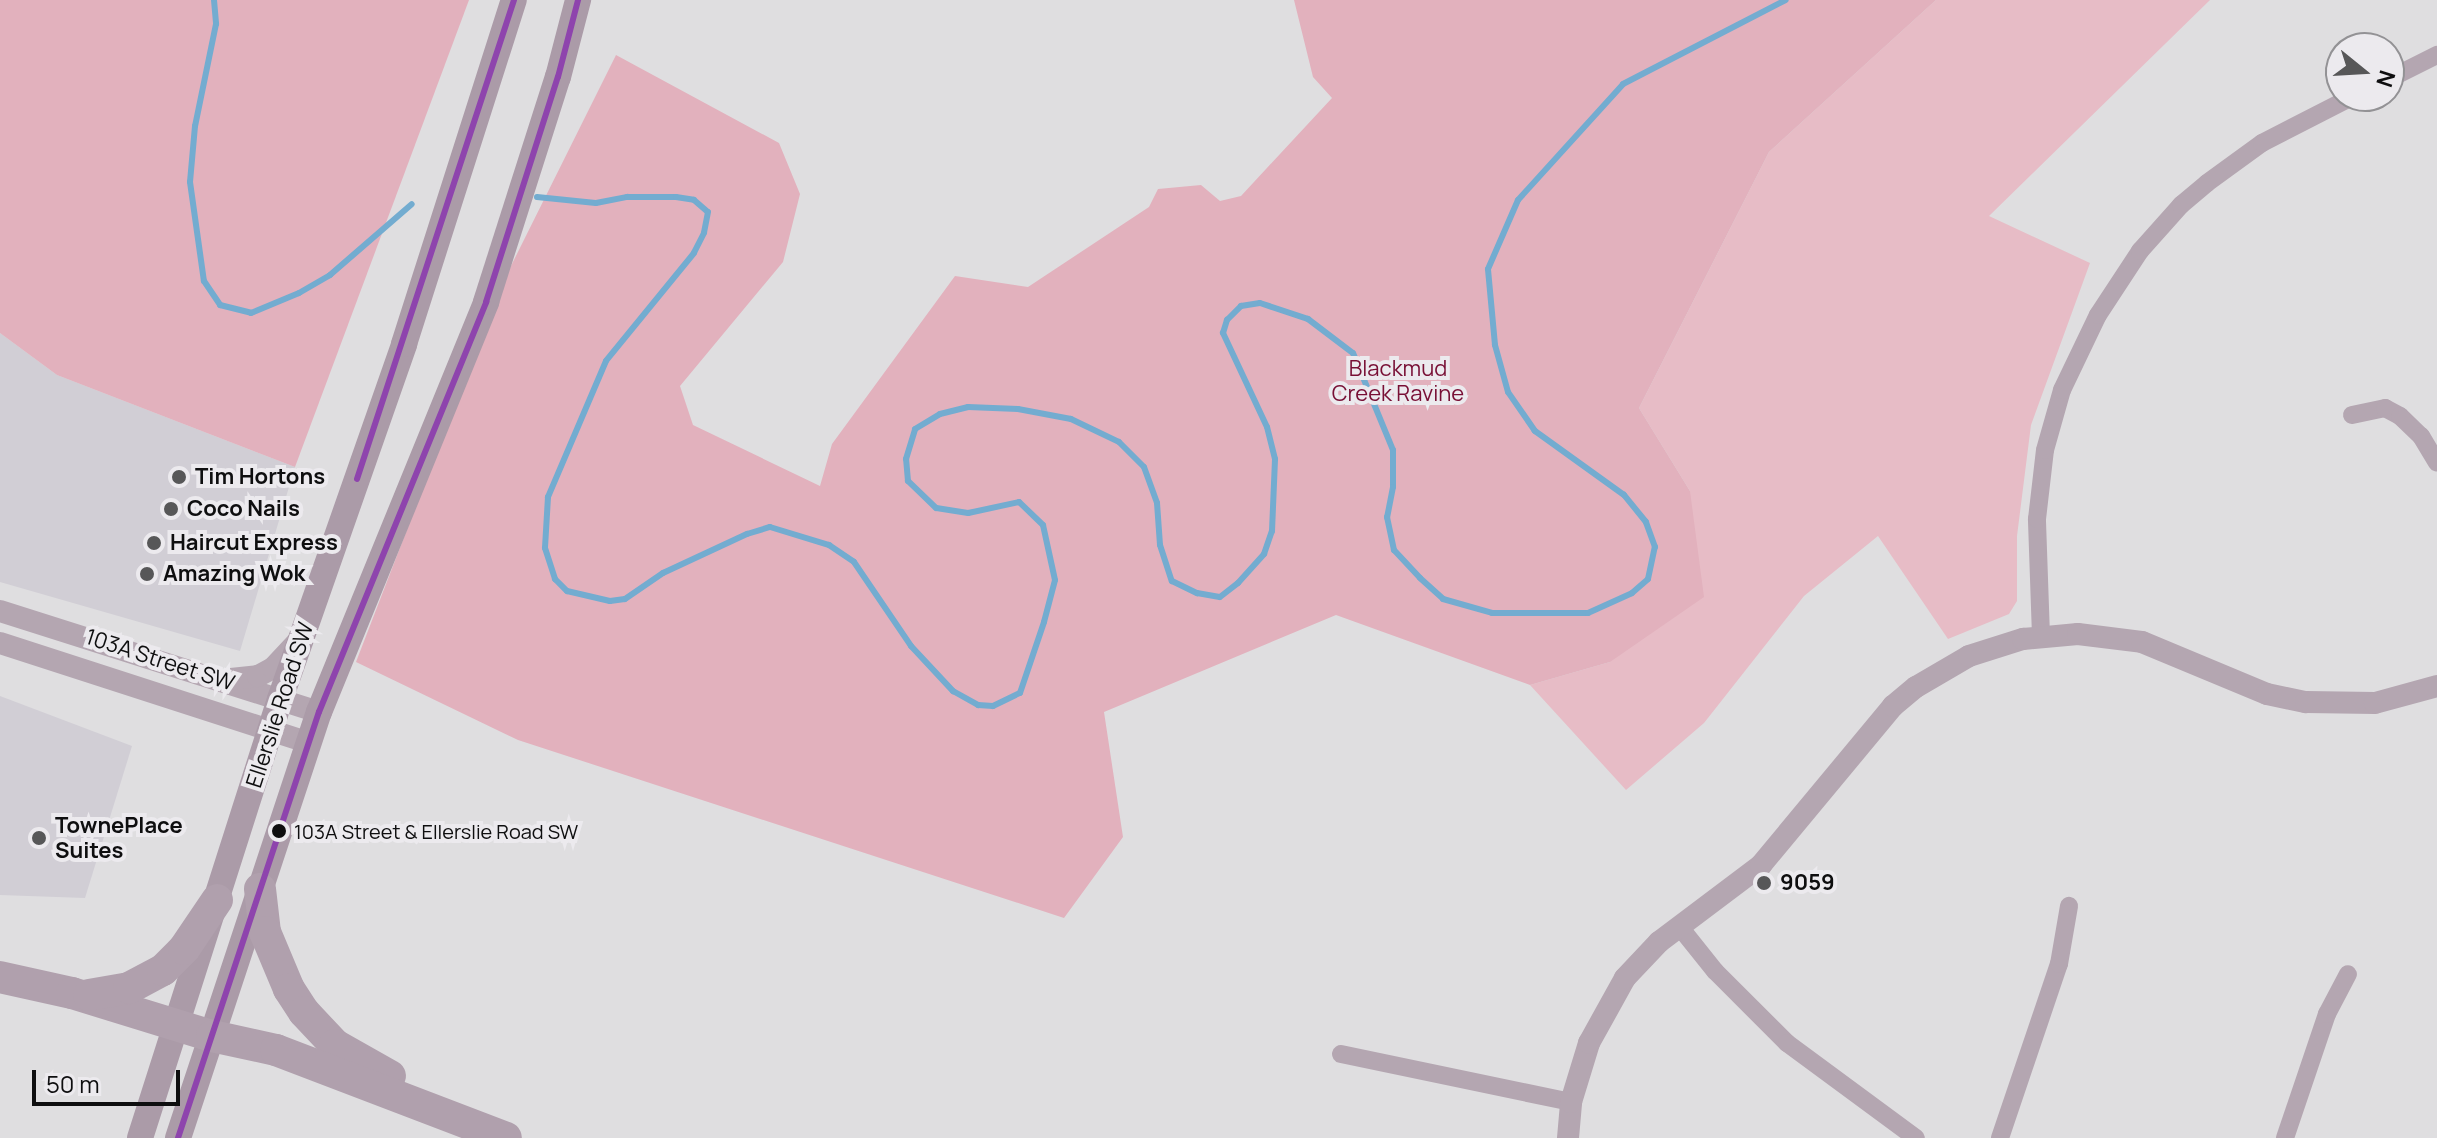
<!DOCTYPE html>
<html>
<head>
<meta charset="utf-8">
<style>
  body { margin:0 }
  #map { position:relative; width:2437px; height:1138px; overflow:hidden; background:#dfdee0; font-family:Manrope,sans-serif }
  div>[style] { position:absolute }
  .built>* { inset:0; background:#d1ced5 }
  .green>* { inset:0; background:#e7bcc6 }
  .forest>* { inset:0; background:#e2b1bd }
  .stream>* { height:6px; margin:-3px; padding:0 3px; transform-origin:3px; border-radius:3px; background:#73acd0 }
  .minor>* { height:18px; margin:-9px; padding:0 9px; transform-origin:9px; border-radius:9px; background:#b4a6b1 }
  .tertiary>* { height:22px; margin:-11px; padding:0 11px; transform-origin:11px; border-radius:11px; background:#b4a6b1 }
  .secondary>* { height:26px; margin:-13px; padding:0 13px; transform-origin:13px; border-radius:13px; background:#ab9ba8 }
  .motorway>* { height:32px; margin:-16px; padding:0 16px; transform-origin:16px; border-radius:16px; background:#b0a0ad }
  .bus-1>* { height:6px; margin:-3px; padding:0 3px; transform-origin:3px; border-radius:3px; background:#8e44ad }
  .dots>* { width:22px; height:22px; translate:-50% -50%; box-sizing:border-box; border:4px solid #eceaee; border-radius:50% }
  span { translate:-50% -50%; white-space:nowrap; text-align:center; line-height:1.15; -webkit-text-stroke:8px #eceaee; paint-order:stroke }
  .bus-label { font-size:20px; color:#0e0e0f }
  .left { translate:0 -50%; text-align:left }
  .park-label { font-size:22px; color:#780f35 }
  .poi-label { font-size:22px; color:#0e0e0f; font-weight:700 }
  .street-label { font-size:22px; color:#0e0e0f }
  .north { position:absolute; left:2325px; top:32px; width:80px; height:80px; box-sizing:border-box; background:#eceaee; border:2px solid #939295; border-radius:50%; rotate:108deg; font-size:22px; font-weight:700; line-height:32px; text-align:center; color:#0e0e0f }
  .north::after { content:''; display:block; margin:auto; width:28px; height:36px; background:#575758; clip-path:polygon(50% 0,100% 100%,50% 72%,0 100%) }
  .scale { position:absolute; left:32px; top:1070px; width:148px; height:36px; box-sizing:border-box; border:4px solid #0e0e0f; border-top:0; padding-left:10px; font-size:24px; line-height:28px; white-space:nowrap; color:#0e0e0f; -webkit-text-stroke:6px #eceaee; paint-order:stroke }
</style>
</head>
<body>
<div id="map">
  <div class="built">
    <i style="clip-path:polygon(0 333px,57px 375px,295px 467px,240px 651px,0 582px)"></i>
    <i style="clip-path:polygon(0 696px,132px 746px,85px 898px,0 895px)"></i>
  </div>
  <div class="green">
    <i style="clip-path:polygon(1936px 0,2210px 0,1989px 216px,2090px 263px,2031px 425px,2017px 536px,2017px 601px,2009px 614px,1948px 639px,1878px 536px,1804px 596px,1704px 723px,1626px 790px,1530px 685px,1610px 662px,1690px 491px,1639px 408px,1769px 152px)"></i>
  </div>
  <div class="forest">
    <i style="clip-path:polygon(0 0,469px 0,295px 467px,57px 375px,0 333px)"></i>
    <i style="clip-path:polygon(1294px 0,1936px 0,1769px 152px,1639px 408px,1690px 491px,1704px 597px,1610px 662px,1530px 685px,1336px 615px,1104px 712px,1123px 837px,1064px 918px,518px 740px,356px 662px,500px 288px,616px 55px,779px 143px,800px 194px,783px 262px,680px 386px,693px 425px,820px 486px,832px 444px,955px 276px,1028px 287px,1149px 207px,1158px 189px,1201px 185px,1220px 201px,1241px 196px,1332px 98px,1313px 77px)"></i>
  </div>
  <div class="stream">
    <i style="left:214px;top:0;width:24px;rotate:85deg"></i>
    <i style="left:216px;top:24px;width:104px;rotate:101.6deg"></i>
    <i style="left:195px;top:126px;width:56px;rotate:95.1deg"></i>
    <i style="left:190px;top:182px;width:100px;rotate:82deg"></i>
    <i style="left:204px;top:281px;width:29px;rotate:56deg"></i>
    <i style="left:220px;top:305px;width:32px;rotate:14deg"></i>
    <i style="left:251px;top:313px;width:52px;rotate:-22.6deg"></i>
    <i style="left:299px;top:293px;width:36px;rotate:-30deg"></i>
    <i style="left:330px;top:275px;width:108px;rotate:-40.9deg"></i>
    <i style="left:537px;top:197px;width:59px;rotate:5.8deg"></i>
    <i style="left:596px;top:203px;width:32px;rotate:-11deg"></i>
    <i style="left:627px;top:197px;width:49px"></i>
    <i style="left:676px;top:197px;width:18px;rotate:9deg"></i>
    <i style="left:694px;top:200px;width:18px;rotate:41deg"></i>
    <i style="left:708px;top:212px;width:21px;rotate:101deg"></i>
    <i style="left:704px;top:233px;width:22px;rotate:117deg"></i>
    <i style="left:694px;top:253px;width:139px;rotate:129.2deg"></i>
    <i style="left:606px;top:361px;width:148px;rotate:113.1deg"></i>
    <i style="left:548px;top:497px;width:51px;rotate:93.4deg"></i>
    <i style="left:545px;top:548px;width:33px;rotate:72deg"></i>
    <i style="left:555px;top:579px;width:17px;rotate:45deg"></i>
    <i style="left:567px;top:591px;width:44px;rotate:13.1deg"></i>
    <i style="left:610px;top:601px;width:15px;rotate:-8deg"></i>
    <i style="left:625px;top:599px;width:46px;rotate:-34.4deg"></i>
    <i style="left:663px;top:573px;width:93px;rotate:-24.9deg"></i>
    <i style="left:747px;top:534px;width:24px;rotate:-17deg"></i>
    <i style="left:770px;top:527px;width:62px;rotate:17deg"></i>
    <i style="left:829px;top:545px;width:30px;rotate:34deg"></i>
    <i style="left:854px;top:562px;width:102px;rotate:55.8deg"></i>
    <i style="left:911px;top:646px;width:62px;rotate:47deg"></i>
    <i style="left:953px;top:691px;width:29px;rotate:29deg"></i>
    <i style="left:978px;top:705px;width:15px;rotate:4deg"></i>
    <i style="left:993px;top:706px;width:30px;rotate:-26deg"></i>
    <i style="left:1020px;top:693px;width:75px;rotate:-71.3deg"></i>
    <i style="left:1044px;top:622px;width:43px;rotate:-75.3deg"></i>
    <i style="left:1055px;top:580px;width:56px;rotate:-102.3deg"></i>
    <i style="left:1043px;top:525px;width:33px;rotate:-136deg"></i>
    <i style="left:1019px;top:502px;width:52px;rotate:167.8deg"></i>
    <i style="left:968px;top:513px;width:32px;rotate:-171deg"></i>
    <i style="left:936px;top:508px;width:39px;rotate:-136deg"></i>
    <i style="left:908px;top:481px;width:22px;rotate:-95deg"></i>
    <i style="left:906px;top:459px;width:31px;rotate:-73deg"></i>
    <i style="left:915px;top:429px;width:29px;rotate:-31deg"></i>
    <i style="left:940px;top:414px;width:29px;rotate:-14deg"></i>
    <i style="left:968px;top:407px;width:50px;rotate:2.3deg"></i>
    <i style="left:1018px;top:409px;width:54px;rotate:10.7deg"></i>
    <i style="left:1071px;top:419px;width:53px;rotate:25.6deg"></i>
    <i style="left:1119px;top:442px;width:35px;rotate:45deg"></i>
    <i style="left:1144px;top:467px;width:38px;rotate:70deg"></i>
    <i style="left:1157px;top:503px;width:42px;rotate:85.9deg"></i>
    <i style="left:1160px;top:545px;width:38px;rotate:72deg"></i>
    <i style="left:1172px;top:581px;width:28px;rotate:26deg"></i>
    <i style="left:1197px;top:593px;width:23px;rotate:10deg"></i>
    <i style="left:1220px;top:597px;width:23px;rotate:-38deg"></i>
    <i style="left:1238px;top:583px;width:39px;rotate:-48deg"></i>
    <i style="left:1264px;top:554px;width:24px;rotate:-71deg"></i>
    <i style="left:1272px;top:531px;width:72px;rotate:-87.6deg"></i>
    <i style="left:1275px;top:459px;width:33px;rotate:-104deg"></i>
    <i style="left:1267px;top:427px;width:104px;rotate:-115.1deg"></i>
    <i style="left:1223px;top:333px;width:14px;rotate:-73deg"></i>
    <i style="left:1227px;top:320px;width:20px;rotate:-45deg"></i>
    <i style="left:1241px;top:306px;width:19px;rotate:-9deg"></i>
    <i style="left:1260px;top:303px;width:51px;rotate:18.4deg"></i>
    <i style="left:1308px;top:319px;width:56px;rotate:37.1deg"></i>
    <i style="left:1353px;top:353px;width:105px;rotate:67.6deg"></i>
    <i style="left:1393px;top:450px;width:37px;rotate:90deg"></i>
    <i style="left:1393px;top:487px;width:31px;rotate:101deg"></i>
    <i style="left:1387px;top:517px;width:34px;rotate:78deg"></i>
    <i style="left:1394px;top:550px;width:38px;rotate:47deg"></i>
    <i style="left:1420px;top:578px;width:31px;rotate:42deg"></i>
    <i style="left:1443px;top:599px;width:51px;rotate:15.9deg"></i>
    <i style="left:1492px;top:613px;width:96px"></i>
    <i style="left:1588px;top:613px;width:48px;rotate:-24.4deg"></i>
    <i style="left:1632px;top:593px;width:21px;rotate:-41deg"></i>
    <i style="left:1648px;top:579px;width:33px;rotate:-78deg"></i>
    <i style="left:1655px;top:547px;width:27px;rotate:-110deg"></i>
    <i style="left:1646px;top:522px;width:35px;rotate:-129deg"></i>
    <i style="left:1624px;top:495px;width:110px;rotate:-144.3deg"></i>
    <i style="left:1535px;top:431px;width:47px;rotate:-124.7deg"></i>
    <i style="left:1508px;top:392px;width:49px;rotate:-105.5deg"></i>
    <i style="left:1495px;top:345px;width:76px;rotate:-95.3deg"></i>
    <i style="left:1488px;top:269px;width:75px;rotate:-66.5deg"></i>
    <i style="left:1518px;top:200px;width:156px;rotate:-47.8deg"></i>
    <i style="left:1623px;top:84px;width:183px;rotate:-27.3deg"></i>
  </div>
  <div class="minor">
    <i style="left:2389px;top:79px;width:54px;rotate:-26.6deg"></i>
    <i style="left:2352px;top:415px;width:34px;rotate:-12deg"></i>
    <i style="left:2385px;top:408px;width:17px;rotate:28deg"></i>
    <i style="left:2400px;top:416px;width:29px;rotate:44deg"></i>
    <i style="left:2421px;top:436px;width:31px;rotate:59deg"></i>
    <i style="left:2041px;top:636px;width:117px;rotate:-92deg"></i>
    <i style="left:2037px;top:519px;width:69px;rotate:-83.4deg"></i>
    <i style="left:2045px;top:450px;width:62px;rotate:-74.2deg"></i>
    <i style="left:2062px;top:390px;width:83px;rotate:-64.4deg"></i>
    <i style="left:2098px;top:315px;width:77px;rotate:-56.7deg"></i>
    <i style="left:2140px;top:251px;width:62px;rotate:-48.3deg"></i>
    <i style="left:2181px;top:205px;width:34px;rotate:-40deg"></i>
    <i style="left:2207px;top:183px;width:68px;rotate:-36deg"></i>
    <i style="left:2262px;top:143px;width:103px;rotate:-27.1deg"></i>
    <i style="left:1679px;top:926px;width:58px;rotate:51.3deg"></i>
    <i style="left:1715px;top:971px;width:102px;rotate:45deg"></i>
    <i style="left:1787px;top:1043px;width:160px;rotate:36.4deg"></i>
    <i style="left:1341px;top:1054px;width:235px;rotate:11.8deg"></i>
    <i style="left:2000px;top:1138px;width:184px;rotate:-71.3deg"></i>
    <i style="left:2059px;top:964px;width:59px;rotate:-80.2deg"></i>
    <i style="left:2285px;top:1138px;width:131px;rotate:-71.3deg"></i>
    <i style="left:2327px;top:1014px;width:45px;rotate:-62.3deg"></i>
  </div>
  <div class="tertiary">
    <i style="left:0;top:611px;width:335px;rotate:17.6deg"></i>
    <i style="left:0;top:643px;width:325px;rotate:17.9deg"></i>
    <i style="left:231px;top:679px;width:27px;rotate:-6deg"></i>
    <i style="left:258px;top:676px;width:17px;rotate:-28deg"></i>
    <i style="left:273px;top:668px;width:37px;rotate:-47deg"></i>
    <i style="left:1568px;top:1138px;width:36px;rotate:-85deg"></i>
    <i style="left:1571px;top:1102px;width:62px;rotate:-73deg"></i>
    <i style="left:1589px;top:1043px;width:74px;rotate:-61deg"></i>
    <i style="left:1625px;top:978px;width:50px;rotate:-46.6deg"></i>
    <i style="left:1659px;top:942px;width:128px;rotate:-37deg"></i>
    <i style="left:1761px;top:865px;width:207px;rotate:-50.3deg"></i>
    <i style="left:1893px;top:706px;width:30px;rotate:-40deg"></i>
    <i style="left:1916px;top:687px;width:61px;rotate:-30.3deg"></i>
    <i style="left:1969px;top:656px;width:57px;rotate:-17.5deg"></i>
    <i style="left:2023px;top:639px;width:55px;rotate:-5.2deg"></i>
    <i style="left:2078px;top:634px;width:64px;rotate:7.1deg"></i>
    <i style="left:2142px;top:642px;width:135px;rotate:22.6deg"></i>
    <i style="left:2267px;top:694px;width:40px;rotate:12deg"></i>
    <i style="left:2306px;top:702px;width:69px;rotate:0.8deg"></i>
    <i style="left:2375px;top:703px;width:64px;rotate:-15.3deg"></i>
  </div>
  <div class="secondary">
    <i style="left:140px;top:1138px;width:461px;rotate:-72.3deg"></i>
    <i style="left:280px;top:699px;width:376px;rotate:-70.7deg"></i>
    <i style="left:404px;top:344px;width:361px;rotate:-72.3deg"></i>
    <i style="left:178px;top:1138px;width:449px;rotate:-71.7deg"></i>
    <i style="left:319px;top:712px;width:443px;rotate:-67.8deg"></i>
    <i style="left:486px;top:302px;width:236px;rotate:-72.3deg"></i>
    <i style="left:558px;top:77px;width:80px;rotate:-75.4deg"></i>
  </div>
  <div class="motorway">
    <i style="left:260px;top:889px;width:43px;rotate:83.4deg"></i>
    <i style="left:265px;top:932px;width:62px;rotate:67.2deg"></i>
    <i style="left:289px;top:989px;width:27px;rotate:57deg"></i>
    <i style="left:304px;top:1012px;width:45px;rotate:46.8deg"></i>
    <i style="left:335px;top:1045px;width:63px;rotate:29.4deg"></i>
    <i style="left:0;top:977px;width:74px;rotate:12.5deg"></i>
    <i style="left:72px;top:993px;width:146px;rotate:17.1deg"></i>
    <i style="left:212px;top:1036px;width:66px;rotate:12.3deg"></i>
    <i style="left:276px;top:1050px;width:246px;rotate:20.9deg"></i>
    <i style="left:89px;top:995px;width:41px;rotate:-9.9deg"></i>
    <i style="left:129px;top:988px;width:38px;rotate:-28deg"></i>
    <i style="left:163px;top:970px;width:30px;rotate:-45deg"></i>
    <i style="left:184px;top:949px;width:59px;rotate:-56deg"></i>
  </div>
  <div class="bus-1">
    <i style="left:357px;top:479px;width:504px;rotate:-71.85deg"></i>
    <i style="left:178px;top:1138px;width:449px;rotate:-71.7deg"></i>
    <i style="left:319px;top:712px;width:443px;rotate:-67.8deg"></i>
    <i style="left:486px;top:302px;width:236px;rotate:-72.3deg"></i>
    <i style="left:558px;top:77px;width:80px;rotate:-75.4deg"></i>
  </div>
  <div class="dots">
    <i style="left:179px;top:477px;background:#575758"></i>
    <i style="left:171px;top:509px;background:#575758"></i>
    <i style="left:154px;top:543px;background:#575758"></i>
    <i style="left:147px;top:574px;background:#575758"></i>
    <i style="left:279px;top:831px;background:#0e0e0f"></i>
    <i style="left:39px;top:838px;background:#575758"></i>
    <i style="left:1764px;top:883px;background:#575758"></i>
  </div>
  <div class="bus-label">
    <span class="left" style="left:294px;top:831px">103A Street &amp; Ellerslie Road SW</span>
  </div>
  <div class="park-label">
    <span style="left:1398px;top:381px">Blackmud<br>Creek Ravine</span>
  </div>
  <div class="poi-label">
    <span class="left" style="left:195px;top:477px">Tim Hortons</span>
    <span class="left" style="left:187px;top:509px">Coco Nails</span>
    <span class="left" style="left:170px;top:543px">Haircut Express</span>
    <span class="left" style="left:163px;top:574px">Amazing Wok</span>
    <span class="left" style="left:55px;top:838px">TownePlace<br>Suites</span>
    <span class="left" style="left:1780px;top:883px">9059</span>
  </div>
  <div class="street-label">
    <span style="left:160px;top:660px;rotate:18deg">103A Street SW</span>
    <span style="left:280px;top:705px;rotate:-72deg">Ellerslie Road SW</span>
  </div>
  <div class="north">N</div>
  <div class="scale">50 m</div>
</div>
</body>
</html>
